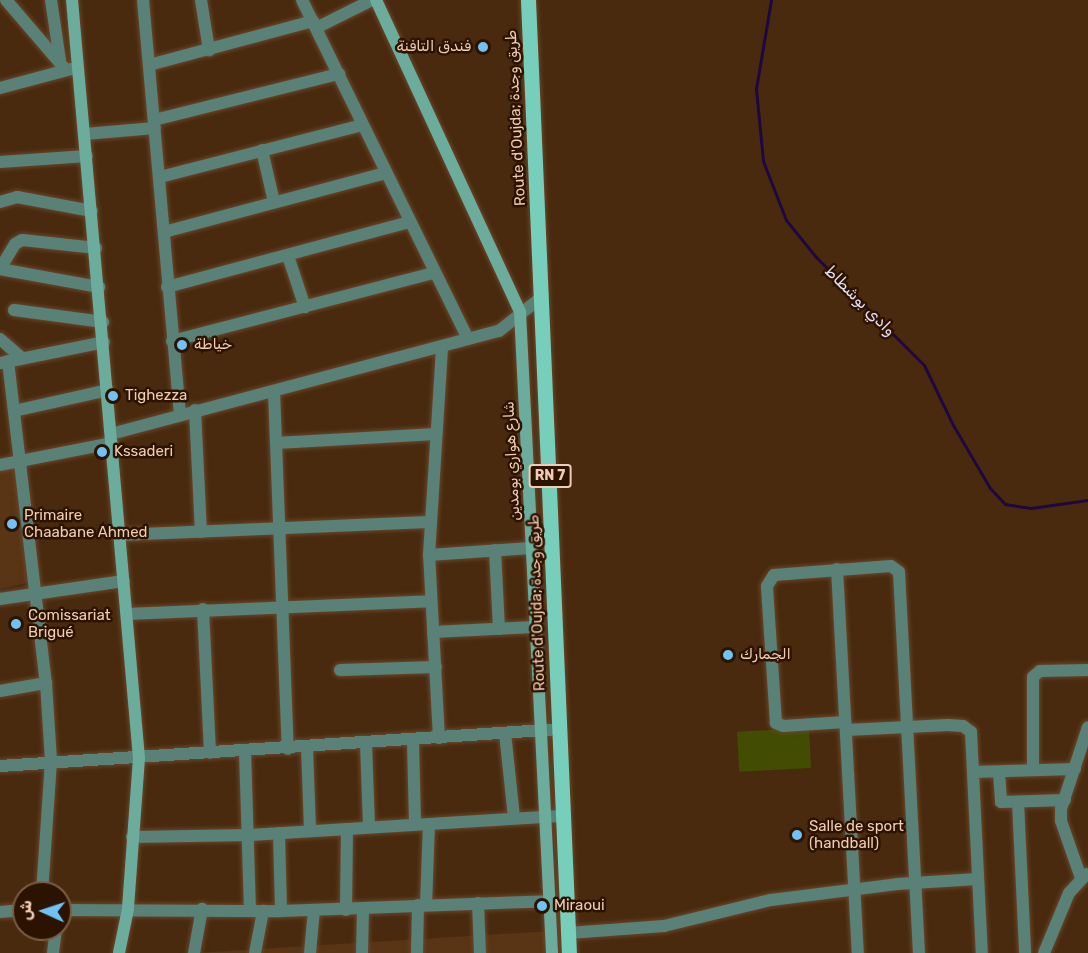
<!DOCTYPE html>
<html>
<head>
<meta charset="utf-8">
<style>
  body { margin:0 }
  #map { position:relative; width:1088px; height:953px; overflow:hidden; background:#4a2a0e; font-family:Rubik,"Noto Naskh Arabic",sans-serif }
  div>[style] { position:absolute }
  .built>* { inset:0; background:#593415 }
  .green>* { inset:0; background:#424c03; transform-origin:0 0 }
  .stream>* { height:3px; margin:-1.5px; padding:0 1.5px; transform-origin:1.5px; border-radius:1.5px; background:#210741 }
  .roads { filter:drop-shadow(0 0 2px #68472c) drop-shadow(0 0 2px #68472c) }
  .street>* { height:12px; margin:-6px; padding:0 6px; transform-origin:6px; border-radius:6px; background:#598177 }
  .secondary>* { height:12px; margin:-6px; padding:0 6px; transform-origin:6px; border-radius:6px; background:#6bac9d }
  .primary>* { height:15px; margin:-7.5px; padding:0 7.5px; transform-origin:7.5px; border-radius:7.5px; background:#77cebb }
  .dots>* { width:16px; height:16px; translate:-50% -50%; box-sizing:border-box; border:3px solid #2c1300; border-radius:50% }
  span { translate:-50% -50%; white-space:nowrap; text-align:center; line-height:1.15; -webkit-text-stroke:5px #2c1300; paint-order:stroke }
  .shield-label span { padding:2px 4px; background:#2c1300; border:2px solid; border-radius:4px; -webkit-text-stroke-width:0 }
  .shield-label { font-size:14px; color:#efccb2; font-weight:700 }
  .poi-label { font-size:15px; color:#efccb2 }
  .right { translate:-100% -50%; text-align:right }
  .left { translate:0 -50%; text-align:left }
  .street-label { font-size:15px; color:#efccb2 }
  .water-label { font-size:16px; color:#e3ddf3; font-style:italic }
  .north { position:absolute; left:12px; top:881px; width:60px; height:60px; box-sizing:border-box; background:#2c1300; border:2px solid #7a5d47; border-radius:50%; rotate:273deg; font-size:16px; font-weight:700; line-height:24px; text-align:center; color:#efccb2 }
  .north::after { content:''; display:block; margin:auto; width:21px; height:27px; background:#70c1f4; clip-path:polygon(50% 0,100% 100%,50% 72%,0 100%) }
</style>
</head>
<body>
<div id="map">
  <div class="built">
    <i style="clip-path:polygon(18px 461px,31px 582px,0 589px,0 465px)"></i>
    <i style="clip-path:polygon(567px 930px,568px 953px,195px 953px)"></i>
  </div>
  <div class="green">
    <i style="left:809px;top:728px;width:40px;height:72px;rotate:87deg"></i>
  </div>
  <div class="stream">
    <i style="left:771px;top:0;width:90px;rotate:99.6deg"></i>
    <i style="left:756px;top:89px;width:72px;rotate:84.4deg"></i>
    <i style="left:763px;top:161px;width:63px;rotate:68.7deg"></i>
    <i style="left:786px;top:220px;width:48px;rotate:51deg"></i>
    <i style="left:816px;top:257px;width:153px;rotate:45deg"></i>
    <i style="left:924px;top:365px;width:67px;rotate:64.2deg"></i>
    <i style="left:953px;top:425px;width:73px;rotate:59.6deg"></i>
    <i style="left:990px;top:488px;width:22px;rotate:47deg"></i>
    <i style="left:1005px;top:504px;width:26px;rotate:9deg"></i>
    <i style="left:1031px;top:508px;width:58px;rotate:-8deg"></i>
  </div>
  <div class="roads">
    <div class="street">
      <i style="left:6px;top:0;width:92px;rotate:49.4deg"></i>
      <i style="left:51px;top:0;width:61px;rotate:81.5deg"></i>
      <i style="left:143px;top:0;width:416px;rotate:84.9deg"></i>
      <i style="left:201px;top:0;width:51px;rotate:80.9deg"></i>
      <i style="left:302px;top:0;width:377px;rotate:63.9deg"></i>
      <i style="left:316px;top:28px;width:63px;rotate:-26.6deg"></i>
      <i style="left:149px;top:65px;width:170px;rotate:-15deg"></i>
      <i style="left:0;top:88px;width:73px;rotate:-15deg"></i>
      <i style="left:154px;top:120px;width:191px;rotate:-14deg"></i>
      <i style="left:85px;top:134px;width:70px;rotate:-4.9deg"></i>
      <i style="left:262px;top:150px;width:53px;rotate:77deg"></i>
      <i style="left:0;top:162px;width:87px;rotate:-3.9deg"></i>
      <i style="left:160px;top:177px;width:209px;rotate:-14.4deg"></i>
      <i style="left:0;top:202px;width:18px;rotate:-16deg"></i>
      <i style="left:17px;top:197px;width:76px;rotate:10.6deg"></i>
      <i style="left:164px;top:232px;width:230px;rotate:-14.9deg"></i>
      <i style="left:96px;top:248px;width:74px;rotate:-173.8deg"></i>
      <i style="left:22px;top:240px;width:8px;rotate:150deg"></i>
      <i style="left:15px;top:244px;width:29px;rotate:121deg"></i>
      <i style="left:0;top:269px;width:101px;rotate:10.3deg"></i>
      <i style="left:288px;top:256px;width:54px;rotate:71.6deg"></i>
      <i style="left:167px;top:287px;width:252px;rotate:-15deg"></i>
      <i style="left:14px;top:310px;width:90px;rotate:7.7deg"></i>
      <i style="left:0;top:339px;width:29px;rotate:41deg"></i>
      <i style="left:172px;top:341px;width:270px;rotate:-14.6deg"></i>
      <i style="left:8px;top:361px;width:324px;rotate:83.3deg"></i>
      <i style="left:46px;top:683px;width:78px;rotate:86.3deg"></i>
      <i style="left:51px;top:761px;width:132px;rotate:93.9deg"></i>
      <i style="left:1px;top:363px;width:105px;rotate:-11.5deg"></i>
      <i style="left:274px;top:391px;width:358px;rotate:87.8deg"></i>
      <i style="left:195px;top:410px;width:122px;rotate:87.2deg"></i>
      <i style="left:14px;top:411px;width:96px;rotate:-12.6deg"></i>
      <i style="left:111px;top:434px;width:401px;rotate:-14.9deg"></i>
      <i style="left:499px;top:331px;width:56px;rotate:-38.5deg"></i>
      <i style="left:276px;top:443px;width:160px;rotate:-3.2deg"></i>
      <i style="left:0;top:465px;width:114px;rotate:-11.1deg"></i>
      <i style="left:119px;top:535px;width:310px;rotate:-2.4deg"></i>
      <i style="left:495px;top:550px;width:79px;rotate:87.1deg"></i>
      <i style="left:429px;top:555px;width:102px;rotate:-3.9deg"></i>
      <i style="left:837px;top:569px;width:385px;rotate:86.9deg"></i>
      <i style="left:0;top:599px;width:125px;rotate:-8.3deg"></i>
      <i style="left:203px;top:609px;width:144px;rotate:87.2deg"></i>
      <i style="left:127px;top:614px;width:304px;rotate:-2.4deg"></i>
      <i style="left:433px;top:632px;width:101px;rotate:-2.8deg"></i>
      <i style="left:340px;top:670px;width:96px;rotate:-1.8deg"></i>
      <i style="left:0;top:691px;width:47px;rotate:-9.9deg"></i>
      <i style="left:845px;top:722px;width:62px;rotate:176.3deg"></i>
      <i style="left:783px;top:726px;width:8px;rotate:-157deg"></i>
      <i style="left:776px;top:723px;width:137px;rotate:-93.8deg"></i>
      <i style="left:767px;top:586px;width:13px;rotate:-58deg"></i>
      <i style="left:774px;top:575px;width:117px;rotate:-4.4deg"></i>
      <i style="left:891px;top:566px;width:10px;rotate:37deg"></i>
      <i style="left:899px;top:572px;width:382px;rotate:87deg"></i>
      <i style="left:846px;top:730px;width:102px;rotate:-2.8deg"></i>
      <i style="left:948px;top:725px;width:15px;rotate:4deg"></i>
      <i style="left:963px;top:726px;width:10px;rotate:37deg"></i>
      <i style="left:971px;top:732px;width:221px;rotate:87.2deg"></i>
      <i style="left:505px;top:733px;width:84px;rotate:83.9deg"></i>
      <i style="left:439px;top:738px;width:183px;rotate:-93.1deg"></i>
      <i style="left:429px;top:555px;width:208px;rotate:-86.4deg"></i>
      <i style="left:413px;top:741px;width:83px;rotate:88.6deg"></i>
      <i style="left:366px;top:744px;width:83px;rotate:87.9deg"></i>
      <i style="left:307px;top:747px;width:83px;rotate:87.9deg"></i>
      <i style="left:245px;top:751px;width:160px;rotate:88.2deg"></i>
      <i style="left:0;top:766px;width:561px;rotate:-3.78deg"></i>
      <i style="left:1033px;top:770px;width:93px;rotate:-90deg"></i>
      <i style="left:1033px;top:677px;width:9px;rotate:-41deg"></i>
      <i style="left:1040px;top:671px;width:48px;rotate:-1.2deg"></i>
      <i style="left:973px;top:772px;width:102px;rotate:-1.7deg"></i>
      <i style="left:999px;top:772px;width:30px;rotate:86deg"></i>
      <i style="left:1001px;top:802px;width:64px;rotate:-1.8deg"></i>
      <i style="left:1018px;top:802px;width:151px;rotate:87.3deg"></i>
      <i style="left:279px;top:833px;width:78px;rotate:88.5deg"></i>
      <i style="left:132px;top:837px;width:118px;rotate:-1deg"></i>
      <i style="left:250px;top:835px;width:314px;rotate:-3.5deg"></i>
      <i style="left:1081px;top:878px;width:60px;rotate:-109.3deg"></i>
      <i style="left:1061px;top:821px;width:12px;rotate:-90deg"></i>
      <i style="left:1061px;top:809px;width:86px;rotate:-71.8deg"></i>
      <i style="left:478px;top:903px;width:50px;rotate:87.7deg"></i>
      <i style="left:426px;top:905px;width:80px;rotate:-87.9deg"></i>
      <i style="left:60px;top:910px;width:221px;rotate:0.3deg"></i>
      <i style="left:281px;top:911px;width:268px;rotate:-2.1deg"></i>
      <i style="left:346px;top:910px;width:81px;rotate:-89.3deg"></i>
      <i style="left:0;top:912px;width:24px;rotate:-5deg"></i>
      <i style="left:569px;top:933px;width:95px;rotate:-4.2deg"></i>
      <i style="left:664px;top:926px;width:110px;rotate:-13.7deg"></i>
      <i style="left:771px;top:900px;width:127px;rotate:-7.2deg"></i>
      <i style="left:897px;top:884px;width:81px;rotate:-3.5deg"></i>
      <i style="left:53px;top:953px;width:24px;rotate:-83deg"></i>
      <i style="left:194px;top:953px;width:45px;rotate:-79.7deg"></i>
      <i style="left:255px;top:953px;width:43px;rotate:-79.2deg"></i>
      <i style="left:310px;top:953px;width:43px;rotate:-84.7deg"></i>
      <i style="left:362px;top:953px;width:44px;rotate:-88.7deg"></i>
      <i style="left:417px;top:953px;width:48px;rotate:-88.8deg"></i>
      <i style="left:1044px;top:953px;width:65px;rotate:-67.4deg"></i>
      <i style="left:1069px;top:893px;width:26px;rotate:-47deg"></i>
    </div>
    <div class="secondary">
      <i style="left:72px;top:0;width:761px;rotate:84.95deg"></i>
      <i style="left:139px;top:758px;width:151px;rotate:94.2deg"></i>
      <i style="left:128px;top:909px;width:45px;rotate:101.6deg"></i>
      <i style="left:376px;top:0;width:344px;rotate:65.2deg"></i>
      <i style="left:520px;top:312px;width:642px;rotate:87.14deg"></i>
    </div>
    <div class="primary">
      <i style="left:528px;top:0;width:954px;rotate:87.54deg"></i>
    </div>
  </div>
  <div class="dots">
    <i style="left:483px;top:47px;background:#70c1f4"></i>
    <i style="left:182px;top:345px;background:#70c1f4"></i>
    <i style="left:113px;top:396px;background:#70c1f4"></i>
    <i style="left:102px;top:452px;background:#70c1f4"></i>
    <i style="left:12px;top:524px;background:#70c1f4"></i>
    <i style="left:16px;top:624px;background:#70c1f4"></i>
    <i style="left:728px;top:655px;background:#70c1f4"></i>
    <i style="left:797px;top:835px;background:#70c1f4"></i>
    <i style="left:542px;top:906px;background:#70c1f4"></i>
  </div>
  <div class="shield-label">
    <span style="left:550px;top:476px">RN 7</span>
  </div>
  <div class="poi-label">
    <span class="right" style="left:471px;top:47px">فندق التافنة</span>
    <span class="left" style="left:194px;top:345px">خياطة</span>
    <span class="left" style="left:125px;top:396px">Tighezza</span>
    <span class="left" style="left:114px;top:452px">Kssaderi</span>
    <span class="left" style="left:24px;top:524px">Primaire<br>Chaabane Ahmed</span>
    <span class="left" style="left:28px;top:624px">Comissariat<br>Brigué</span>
    <span class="left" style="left:740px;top:655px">الجمارك</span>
    <span class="left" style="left:809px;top:835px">Salle de sport<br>(handball)</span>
    <span class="left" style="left:554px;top:906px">Miraoui</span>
  </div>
  <div class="street-label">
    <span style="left:516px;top:118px;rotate:-93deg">Route d'Oujda; طريق وجدة</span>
    <span style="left:512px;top:461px;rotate:-93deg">شارع هواري بومدين</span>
    <span style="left:537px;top:603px;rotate:-92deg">Route d'Oujda; طريق وجدة</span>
  </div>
  <div class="water-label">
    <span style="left:860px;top:301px;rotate:45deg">وادي بوشطاط</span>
  </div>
  <div class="north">ش</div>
</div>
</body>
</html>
